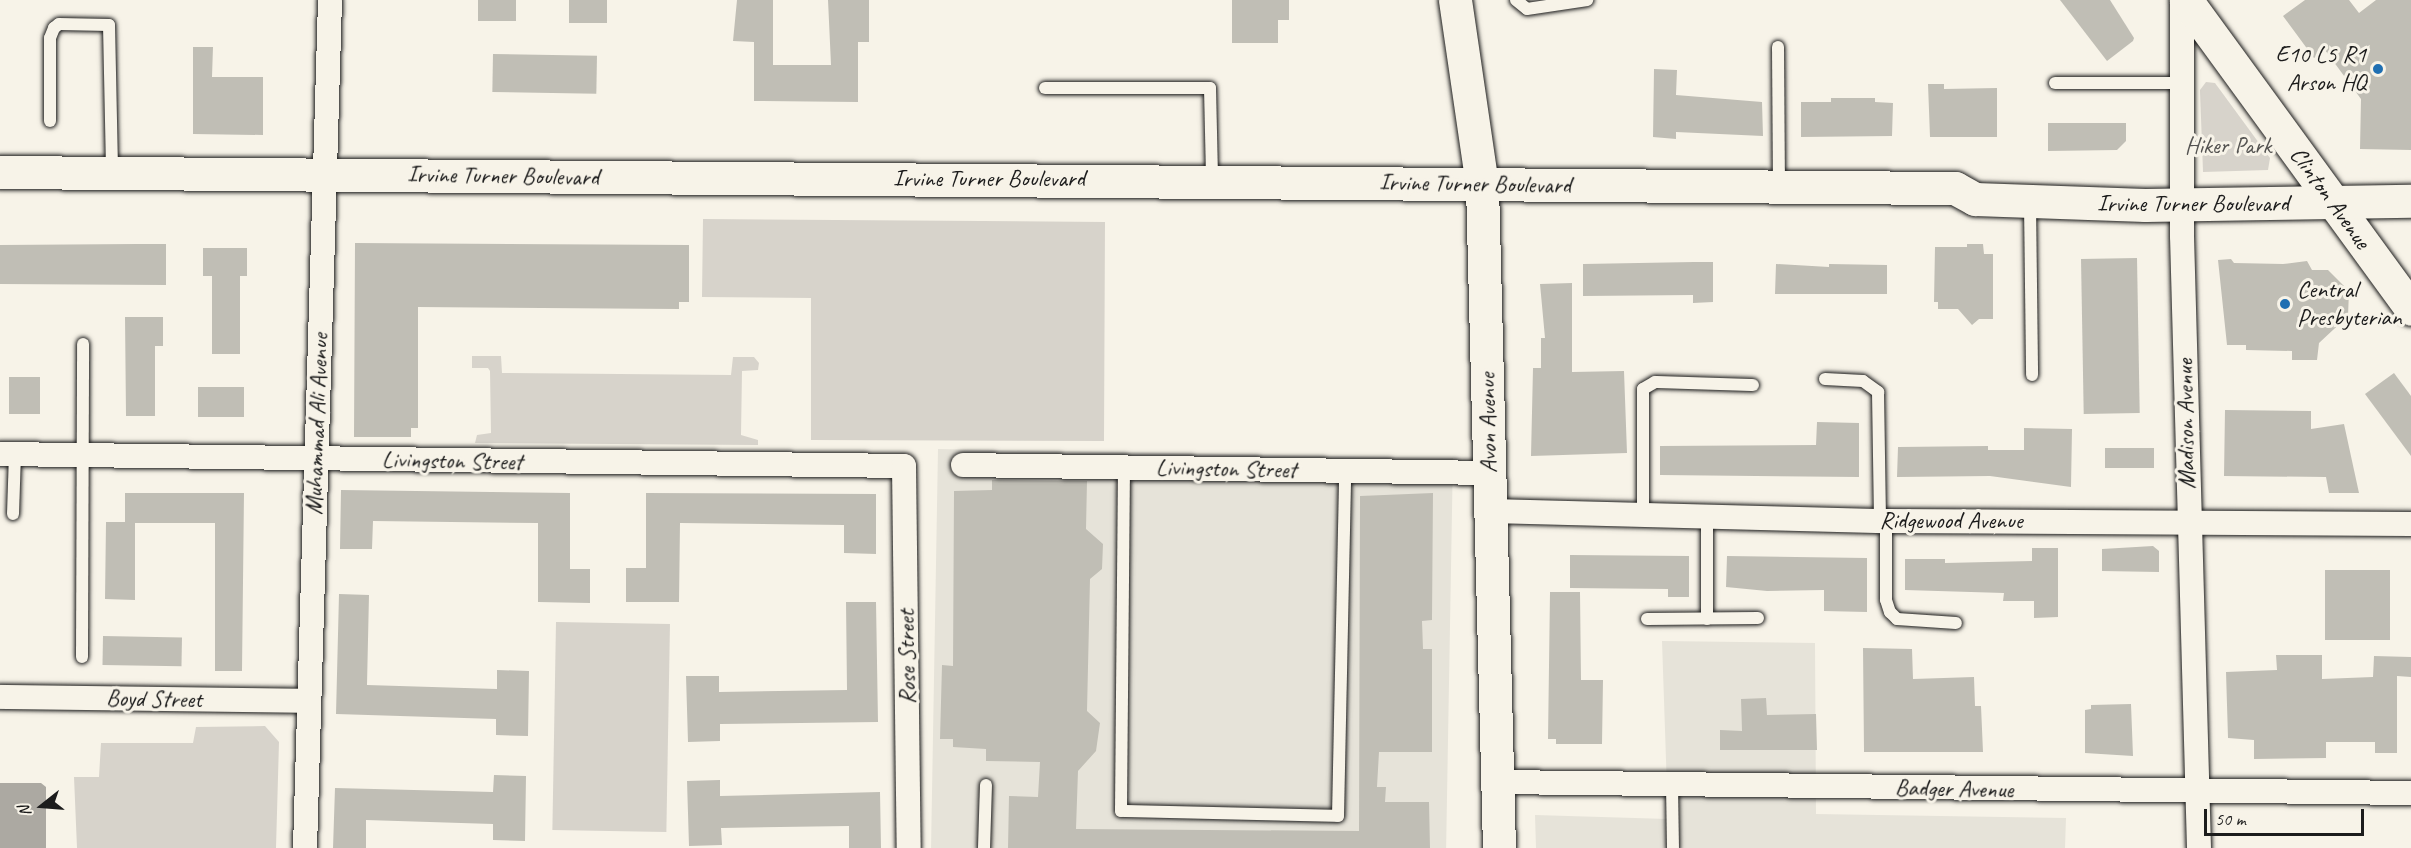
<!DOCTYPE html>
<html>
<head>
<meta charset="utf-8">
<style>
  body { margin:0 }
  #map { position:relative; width:2411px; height:848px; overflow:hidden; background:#f7f3e8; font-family:Caveat,sans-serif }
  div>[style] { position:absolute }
  .built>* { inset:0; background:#e6e3d9; transform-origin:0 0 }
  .green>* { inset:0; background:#d7d3cb; transform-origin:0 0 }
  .water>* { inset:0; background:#aca9a2 }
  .building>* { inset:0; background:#c0beb5; transform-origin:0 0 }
  .roads { filter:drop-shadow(0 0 2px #1c1c1c) drop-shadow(0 0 2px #1c1c1c) }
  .lane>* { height:12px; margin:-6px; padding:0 6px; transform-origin:6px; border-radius:6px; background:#f7f3e8 }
  .street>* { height:24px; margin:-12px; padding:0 12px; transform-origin:12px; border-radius:12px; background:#f7f3e8 }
  .secondary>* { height:33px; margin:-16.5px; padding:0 16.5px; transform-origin:16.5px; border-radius:16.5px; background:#f7f3e8 }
  .dots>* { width:16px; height:16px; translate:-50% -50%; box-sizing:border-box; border:3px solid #f7f3e8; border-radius:50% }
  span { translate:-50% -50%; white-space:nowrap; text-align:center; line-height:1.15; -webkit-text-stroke:6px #f7f3e8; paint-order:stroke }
  .poi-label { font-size:24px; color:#1c1c1c }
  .right { translate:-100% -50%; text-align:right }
  .left { translate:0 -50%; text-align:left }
  .park-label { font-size:24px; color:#545351 }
  .street-label { font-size:24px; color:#1c1c1c }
  .north { position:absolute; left:12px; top:776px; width:60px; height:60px; -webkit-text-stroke:4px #f7f3e8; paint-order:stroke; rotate:253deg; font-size:16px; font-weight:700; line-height:24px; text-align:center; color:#1c1c1c }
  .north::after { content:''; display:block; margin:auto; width:21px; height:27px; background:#1c1c1c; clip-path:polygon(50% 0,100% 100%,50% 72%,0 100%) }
  .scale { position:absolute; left:2204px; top:809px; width:160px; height:27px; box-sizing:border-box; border:3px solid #1c1c1c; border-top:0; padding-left:8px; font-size:18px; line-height:21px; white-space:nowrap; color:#1c1c1c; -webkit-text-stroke:4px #f7f3e8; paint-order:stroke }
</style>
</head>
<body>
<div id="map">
  <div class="built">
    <i style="left:938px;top:449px;width:515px;height:399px;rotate:1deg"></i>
    <i style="clip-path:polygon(1662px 641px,1815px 643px,1816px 814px,2066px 818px,2065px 848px,1536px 848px,1535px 815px,1668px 819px)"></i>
  </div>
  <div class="green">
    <i style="clip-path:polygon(2206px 82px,2215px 83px,2270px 158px,2268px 170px,2203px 172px,2200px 90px)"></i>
    <i style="clip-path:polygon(703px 219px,1105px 222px,1104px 441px,811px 440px,811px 298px,702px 297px)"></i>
    <i style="clip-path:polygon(472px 356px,501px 356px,502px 373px,731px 375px,733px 357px,754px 357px,759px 363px,758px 370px,742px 371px,741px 435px,758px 440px,758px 445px,475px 443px,477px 435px,491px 433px,490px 371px,488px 368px,472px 368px)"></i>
    <i style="left:556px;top:622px;width:114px;height:208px;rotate:1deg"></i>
    <i style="clip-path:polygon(265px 726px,279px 742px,276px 848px,77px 848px,74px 777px,99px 777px,101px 743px,193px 743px,196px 727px)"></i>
  </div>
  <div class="water">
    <i style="clip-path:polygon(0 783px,41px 783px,46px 787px,46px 848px,0 848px)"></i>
  </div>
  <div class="building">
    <i style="left:478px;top:0;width:38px;height:21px"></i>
    <i style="left:569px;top:0;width:38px;height:23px"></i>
    <i style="clip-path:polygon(737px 0,773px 0,773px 65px,831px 65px,828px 0,869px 0,869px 42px,858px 42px,858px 102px,754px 101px,754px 42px,733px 41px)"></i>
    <i style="clip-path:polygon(1232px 0,1289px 0,1289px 20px,1278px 20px,1278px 43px,1232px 43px)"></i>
    <i style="clip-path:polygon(2060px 0,2110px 0,2134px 38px,2133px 41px,2107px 61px)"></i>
    <i style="clip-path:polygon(2305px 0,2349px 0,2359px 13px,2376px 0,2411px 0,2411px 150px,2360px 149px,2361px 99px,2325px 50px,2314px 58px,2283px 16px)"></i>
    <i style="clip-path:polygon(193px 47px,213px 47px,212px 77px,263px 77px,263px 135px,193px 134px)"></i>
    <i style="left:493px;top:54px;width:104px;height:38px;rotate:1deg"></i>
    <i style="clip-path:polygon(1654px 69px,1677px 70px,1676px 95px,1762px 102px,1763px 136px,1676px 132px,1676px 139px,1653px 137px)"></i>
    <i style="clip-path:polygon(1928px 84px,1944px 84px,1944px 89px,1997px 88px,1997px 137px,1930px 137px)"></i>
    <i style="clip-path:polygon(1831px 98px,1875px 98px,1875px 102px,1893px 103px,1892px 136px,1801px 137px,1801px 102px,1831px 102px)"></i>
    <i style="clip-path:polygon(2048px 123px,2126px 123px,2126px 141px,2117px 150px,2048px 151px)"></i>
    <i style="clip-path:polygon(355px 243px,689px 245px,689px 302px,679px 302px,679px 309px,418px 307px,418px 428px,411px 428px,411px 437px,354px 437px)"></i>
    <i style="clip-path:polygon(136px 244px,166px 244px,166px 285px,0 284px,0 245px)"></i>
    <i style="clip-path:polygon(1967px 244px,1983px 244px,1984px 254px,1993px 254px,1993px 319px,1979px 319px,1972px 325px,1958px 309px,1938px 309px,1938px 302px,1934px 302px,1935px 247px,1967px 247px)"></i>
    <i style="clip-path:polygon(203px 248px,247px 248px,247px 276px,240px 276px,240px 354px,212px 354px,212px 276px,203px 276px)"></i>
    <i style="left:2137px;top:258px;width:155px;height:56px;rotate:89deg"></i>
    <i style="clip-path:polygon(2231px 259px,2234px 263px,2283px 264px,2307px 261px,2312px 270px,2328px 270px,2349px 291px,2348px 316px,2319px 343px,2317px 360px,2292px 360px,2292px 351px,2246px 350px,2246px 345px,2227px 345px,2218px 260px)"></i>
    <i style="clip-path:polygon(1694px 262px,1713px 262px,1713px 302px,1693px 303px,1693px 295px,1583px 296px,1583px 264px)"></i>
    <i style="clip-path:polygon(1776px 264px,1829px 267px,1829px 264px,1887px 265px,1887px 294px,1775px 294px)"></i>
    <i style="clip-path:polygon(1572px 283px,1572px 372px,1624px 371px,1627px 453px,1531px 456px,1533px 368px,1541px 368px,1541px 338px,1545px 338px,1540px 284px)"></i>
    <i style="clip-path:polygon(125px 317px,163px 317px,163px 346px,155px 346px,155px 416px,126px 416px)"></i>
    <i style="clip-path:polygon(2394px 373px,2411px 396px,2411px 456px,2365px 394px)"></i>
    <i style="left:9px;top:377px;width:31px;height:37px"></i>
    <i style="left:198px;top:387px;width:46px;height:30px"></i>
    <i style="clip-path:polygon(2225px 410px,2311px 411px,2311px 429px,2344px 424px,2359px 493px,2329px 493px,2326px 477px,2224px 476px)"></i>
    <i style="clip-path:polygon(1817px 422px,1859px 423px,1859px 477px,1660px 475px,1660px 446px,1816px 445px)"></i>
    <i style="clip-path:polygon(2024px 428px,2072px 429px,2071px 487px,1990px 476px,1897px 477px,1898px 447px,1988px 446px,1988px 450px,2024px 450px)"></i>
    <i style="left:2154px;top:448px;width:20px;height:49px;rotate:90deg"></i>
    <i style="clip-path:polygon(992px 480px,1087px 481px,1086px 529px,1103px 544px,1102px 569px,1090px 579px,1087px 711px,1100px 723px,1096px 751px,1078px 771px,1076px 829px,1359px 831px,1360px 496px,1433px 493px,1432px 620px,1422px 621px,1423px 649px,1432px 649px,1432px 752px,1379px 752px,1377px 787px,1386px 787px,1385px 802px,1429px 802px,1430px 848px,1008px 848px,1009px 796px,1038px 797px,1040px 762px,986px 761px,986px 749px,953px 747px,953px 739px,940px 739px,942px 665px,953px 666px,954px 491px,992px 490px)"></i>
    <i style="clip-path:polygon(341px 490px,570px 493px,570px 569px,590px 569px,590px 603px,538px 602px,538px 523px,373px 521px,372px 549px,340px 549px)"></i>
    <i style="clip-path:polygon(125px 493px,244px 493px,242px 671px,215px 671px,215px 523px,135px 523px,135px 600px,105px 599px,106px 522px,125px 522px)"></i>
    <i style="clip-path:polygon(646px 493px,876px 494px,876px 554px,844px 553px,844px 525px,680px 523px,679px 602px,626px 602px,626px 568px,646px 568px)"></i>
    <i style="clip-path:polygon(2153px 546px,2159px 551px,2159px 572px,2102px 571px,2102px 549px)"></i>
    <i style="clip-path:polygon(2032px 548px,2058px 548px,2058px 617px,2034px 618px,2034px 601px,2003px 601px,2004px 593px,1905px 590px,1905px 559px,1945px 559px,1945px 563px,2032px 561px)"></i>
    <i style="clip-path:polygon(1570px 555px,1689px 556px,1689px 597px,1668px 597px,1668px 589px,1570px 588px)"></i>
    <i style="clip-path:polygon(1727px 556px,1867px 558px,1867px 612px,1824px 611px,1824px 590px,1767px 591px,1726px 587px)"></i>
    <i style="left:2325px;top:570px;width:65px;height:70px"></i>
    <i style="clip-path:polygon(1550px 592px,1580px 592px,1581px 680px,1603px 680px,1602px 744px,1556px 744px,1556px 739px,1548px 739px)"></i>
    <i style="clip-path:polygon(339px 594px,369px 595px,367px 685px,497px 689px,497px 670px,529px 671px,528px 736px,496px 735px,496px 719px,336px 714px)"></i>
    <i style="clip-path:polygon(846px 602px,876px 602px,878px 722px,720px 724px,720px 741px,688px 742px,686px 676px,719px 676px,719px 692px,847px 690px)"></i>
    <i style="left:103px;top:636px;width:79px;height:29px;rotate:1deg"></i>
    <i style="clip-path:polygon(1863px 648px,1912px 649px,1913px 679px,1974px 677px,1975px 706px,1981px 706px,1983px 752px,1864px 752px)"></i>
    <i style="clip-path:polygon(2276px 655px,2322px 655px,2322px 679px,2373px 677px,2374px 656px,2411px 657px,2411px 677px,2397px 676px,2397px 753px,2375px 753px,2375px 742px,2326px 742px,2326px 758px,2254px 759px,2254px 740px,2228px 738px,2226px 672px,2277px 670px)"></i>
    <i style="clip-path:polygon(1766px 698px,1767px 715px,1816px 714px,1817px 750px,1720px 750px,1720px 730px,1742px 731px,1741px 699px)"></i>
    <i style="clip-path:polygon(2131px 704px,2133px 756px,2085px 753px,2085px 710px,2091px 709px,2091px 705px)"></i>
    <i style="clip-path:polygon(494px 775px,526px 776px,525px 841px,493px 840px,493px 824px,366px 820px,366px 848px,333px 848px,335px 788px,493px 792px)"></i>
    <i style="clip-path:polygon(720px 780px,720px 796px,880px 792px,881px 848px,849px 848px,849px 826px,721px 828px,722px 845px,689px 846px,687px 781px)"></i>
  </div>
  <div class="roads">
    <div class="lane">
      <i style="left:1516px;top:0;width:14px;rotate:39deg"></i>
      <i style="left:1527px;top:9px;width:61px;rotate:-8.5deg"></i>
      <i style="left:1778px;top:47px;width:138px;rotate:89.6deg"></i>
      <i style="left:2055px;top:83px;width:125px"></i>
      <i style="left:1045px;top:88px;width:165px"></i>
      <i style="left:1210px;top:88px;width:91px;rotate:88.7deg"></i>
      <i style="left:50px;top:121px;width:83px;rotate:-90deg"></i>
      <i style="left:50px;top:38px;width:11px;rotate:-68deg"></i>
      <i style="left:54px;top:28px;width:6px;rotate:-39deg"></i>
      <i style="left:59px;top:24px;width:50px;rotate:1.1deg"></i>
      <i style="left:109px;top:25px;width:146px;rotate:88.8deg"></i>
      <i style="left:2030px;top:203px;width:172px;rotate:89.3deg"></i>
      <i style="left:1825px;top:379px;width:38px;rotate:3deg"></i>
      <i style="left:1863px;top:381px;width:19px;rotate:36deg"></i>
      <i style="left:1878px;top:392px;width:129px;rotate:89.1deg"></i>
      <i style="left:1124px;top:466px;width:345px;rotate:90.5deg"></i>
      <i style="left:1121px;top:811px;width:217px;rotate:1.3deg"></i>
      <i style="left:1338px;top:816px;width:345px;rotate:-88.8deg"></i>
      <i style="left:13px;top:514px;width:60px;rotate:-88.1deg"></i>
      <i style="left:1643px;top:515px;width:126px;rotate:-90deg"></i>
      <i style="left:1643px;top:389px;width:14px;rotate:-30deg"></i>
      <i style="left:1655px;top:382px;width:98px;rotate:1.8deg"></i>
      <i style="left:1707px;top:517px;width:102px;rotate:90deg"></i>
      <i style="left:1886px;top:521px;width:79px;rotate:90deg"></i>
      <i style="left:1886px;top:600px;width:13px;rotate:72deg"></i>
      <i style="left:1890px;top:612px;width:10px;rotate:45deg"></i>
      <i style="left:1897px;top:619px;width:59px;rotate:3.9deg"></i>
      <i style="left:1647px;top:619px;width:111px;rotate:-0.5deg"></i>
      <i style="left:82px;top:657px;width:313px;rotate:-89.8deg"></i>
      <i style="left:1672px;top:785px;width:63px;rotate:89.1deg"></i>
      <i style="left:984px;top:848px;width:63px;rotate:-88.2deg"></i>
    </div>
    <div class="street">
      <i style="left:2182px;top:0;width:236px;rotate:90deg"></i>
      <i style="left:2182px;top:236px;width:612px;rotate:88.41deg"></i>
      <i style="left:0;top:454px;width:904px;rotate:0.76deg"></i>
      <i style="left:904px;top:466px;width:382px;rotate:89.3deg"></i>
      <i style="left:963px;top:465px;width:526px;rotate:0.87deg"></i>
      <i style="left:1491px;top:511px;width:395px;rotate:1.5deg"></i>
      <i style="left:1886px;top:521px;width:525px;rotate:0.33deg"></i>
      <i style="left:0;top:697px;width:309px;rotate:0.7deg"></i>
      <i style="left:1497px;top:782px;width:914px;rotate:0.69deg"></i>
      <i style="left:305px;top:848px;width:848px;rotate:-88.31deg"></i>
    </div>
    <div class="secondary">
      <i style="left:1455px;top:0;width:188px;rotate:81.7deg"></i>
      <i style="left:1482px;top:186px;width:662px;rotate:88.53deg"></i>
      <i style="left:2186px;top:0;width:382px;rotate:53.9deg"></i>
      <i style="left:0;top:172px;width:1955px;rotate:0.47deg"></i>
      <i style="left:1955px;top:188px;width:23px;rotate:29deg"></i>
      <i style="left:1975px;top:199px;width:170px;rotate:2deg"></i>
      <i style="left:2145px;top:205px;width:266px;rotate:-0.9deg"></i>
    </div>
  </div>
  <div class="dots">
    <i style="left:2378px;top:69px;background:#1f6fb2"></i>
    <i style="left:2285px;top:304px;background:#1f6fb2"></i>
  </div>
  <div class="poi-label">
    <span class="right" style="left:2366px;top:69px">E10 L5 R1<br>Arson HQ</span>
    <span class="left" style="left:2297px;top:304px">Central<br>Presbyterian</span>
  </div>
  <div class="park-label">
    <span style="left:2228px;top:146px">Hiker Park</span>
  </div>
  <div class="street-label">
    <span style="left:503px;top:176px;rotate:1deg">Irvine Turner Boulevard</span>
    <span style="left:989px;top:179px">Irvine Turner Boulevard</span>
    <span style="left:1475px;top:184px;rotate:1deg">Irvine Turner Boulevard</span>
    <span style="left:2330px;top:198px;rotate:54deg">Clinton Avenue</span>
    <span style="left:2193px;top:204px">Irvine Turner Boulevard</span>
    <span style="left:1488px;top:423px;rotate:-91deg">Avon Avenue</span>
    <span style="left:317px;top:424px;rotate:-88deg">Muhammad Ali Avenue</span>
    <span style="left:2186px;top:424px;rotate:-91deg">Madison Avenue</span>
    <span style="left:452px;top:461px;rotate:1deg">Livingston Street</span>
    <span style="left:1226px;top:469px;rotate:1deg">Livingston Street</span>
    <span style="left:1951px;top:521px">Ridgewood Avenue</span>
    <span style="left:907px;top:657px;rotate:-91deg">Rose Street</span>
    <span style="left:154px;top:699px;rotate:1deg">Boyd Street</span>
    <span style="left:1954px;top:789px;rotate:1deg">Badger Avenue</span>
  </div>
  <div class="north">N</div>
  <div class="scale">50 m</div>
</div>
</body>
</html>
